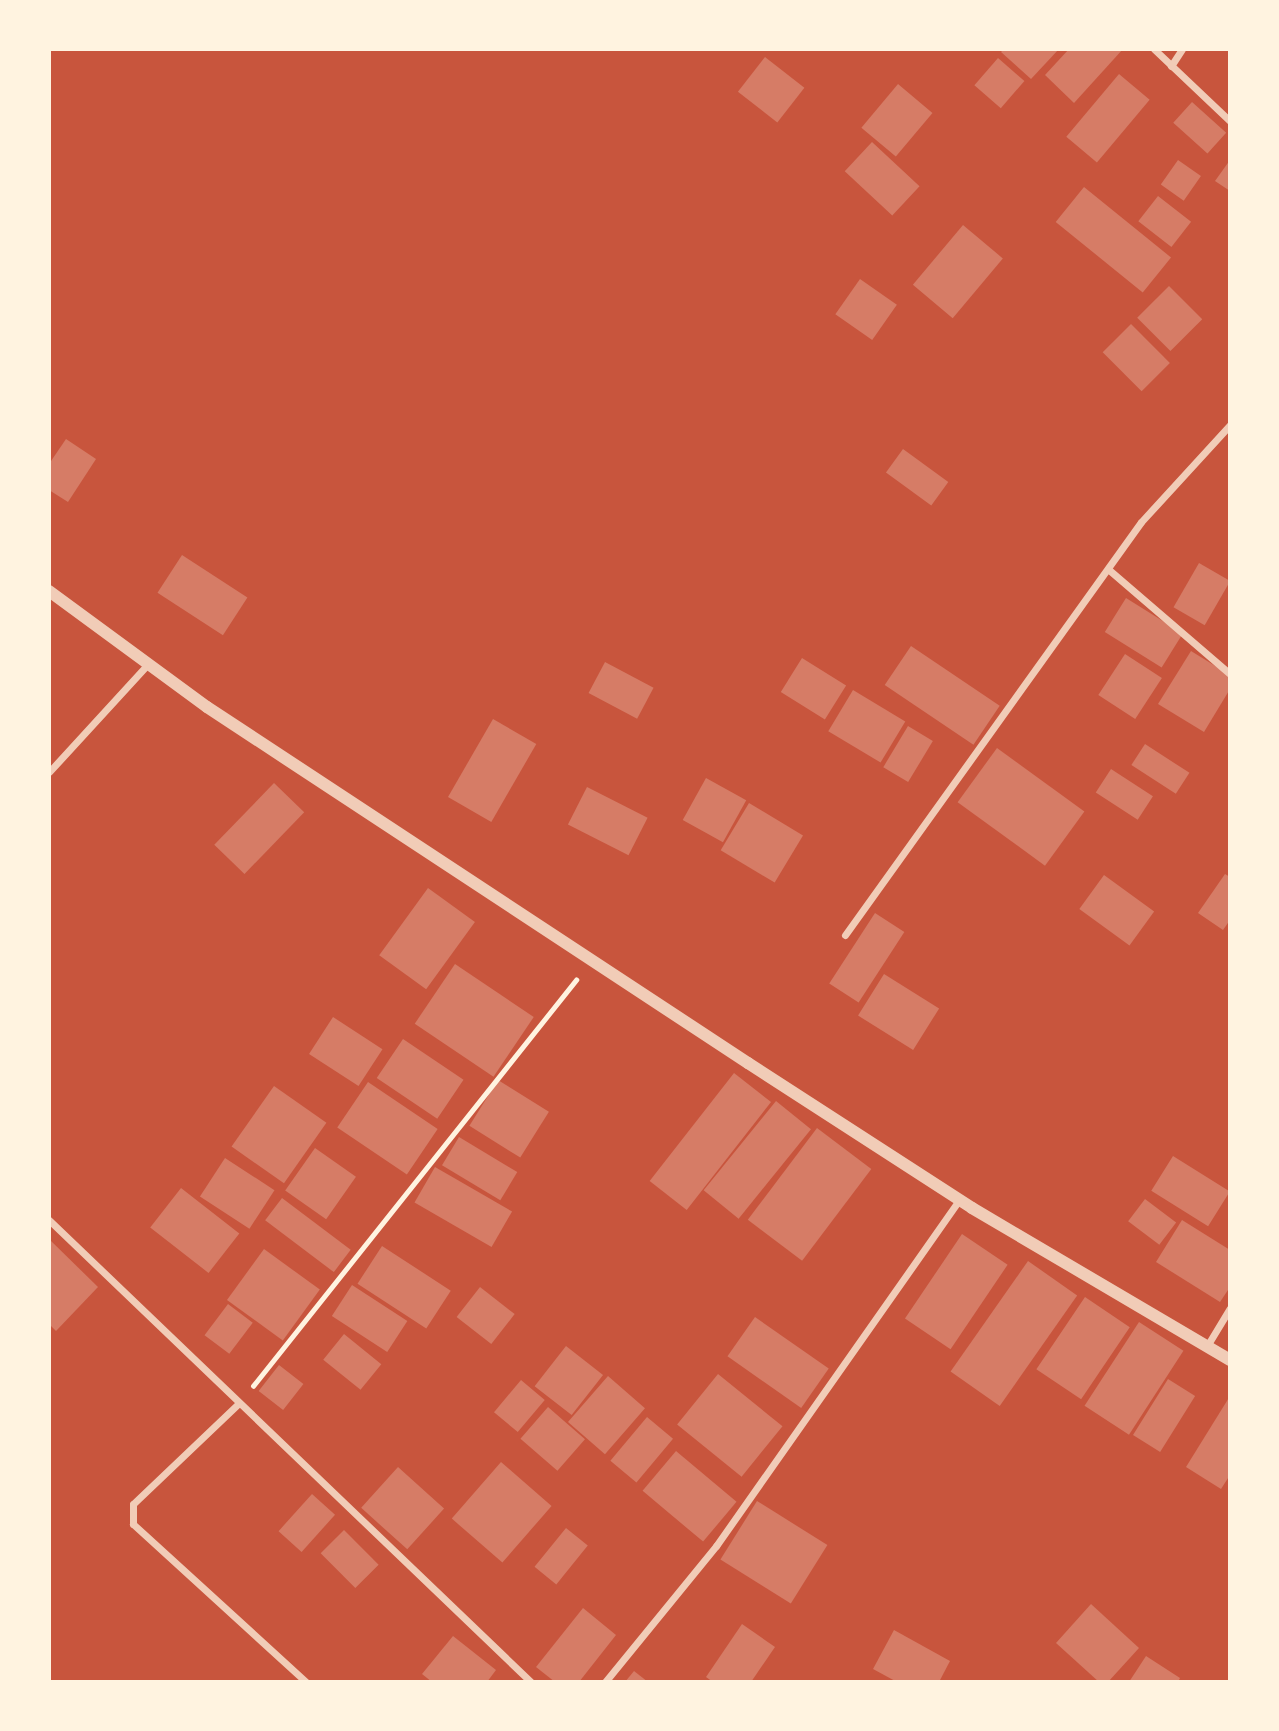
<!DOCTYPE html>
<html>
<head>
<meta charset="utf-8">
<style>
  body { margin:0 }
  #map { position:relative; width:1279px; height:1731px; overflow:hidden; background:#c8553d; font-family:Montserrat,sans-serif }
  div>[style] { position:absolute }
  .building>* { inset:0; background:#d67c66; transform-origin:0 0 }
  .path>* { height:4.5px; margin:-2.25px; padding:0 2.25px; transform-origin:2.25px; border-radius:2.25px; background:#fff3e0 }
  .minor>* { height:7px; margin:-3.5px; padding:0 3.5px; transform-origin:3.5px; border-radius:3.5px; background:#f1ccb7 }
  .tertiary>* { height:12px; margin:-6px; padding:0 6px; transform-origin:6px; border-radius:6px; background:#f1ccb7 }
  span { translate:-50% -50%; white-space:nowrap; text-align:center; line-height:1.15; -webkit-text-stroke:7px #fff3e0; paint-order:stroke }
  .frame { position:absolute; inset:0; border:51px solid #fff3e0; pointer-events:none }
</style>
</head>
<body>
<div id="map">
  <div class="building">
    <i style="clip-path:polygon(1004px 49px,1059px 49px,1031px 79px,1001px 52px)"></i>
    <i style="clip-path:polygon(1069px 49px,1123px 49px,1074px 103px,1045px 75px)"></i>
    <i style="left:765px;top:57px;width:50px;height:44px;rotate:38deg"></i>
    <i style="left:998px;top:58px;width:35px;height:36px;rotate:41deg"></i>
    <i style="left:1119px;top:74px;width:40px;height:82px;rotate:40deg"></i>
    <i style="left:898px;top:84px;width:45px;height:57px;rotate:40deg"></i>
    <i style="left:1192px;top:102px;width:46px;height:28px;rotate:42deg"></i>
    <i style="left:872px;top:142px;width:65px;height:40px;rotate:43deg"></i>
    <i style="left:1178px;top:160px;width:28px;height:30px;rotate:35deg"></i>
    <i style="clip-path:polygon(1230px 160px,1230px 191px,1215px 181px)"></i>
    <i style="left:1084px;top:187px;width:112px;height:45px;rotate:39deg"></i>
    <i style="left:1158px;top:196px;width:42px;height:32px;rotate:38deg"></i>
    <i style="left:963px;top:225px;width:52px;height:78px;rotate:40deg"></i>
    <i style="left:860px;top:279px;width:45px;height:43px;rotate:35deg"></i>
    <i style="left:1169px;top:286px;width:47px;height:45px;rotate:45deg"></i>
    <i style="left:1131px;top:324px;width:55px;height:40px;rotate:45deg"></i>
    <i style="clip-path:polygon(66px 439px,96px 459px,68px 502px,49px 490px,49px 464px)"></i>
    <i style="left:903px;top:449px;width:56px;height:29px;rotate:36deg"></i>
    <i style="left:182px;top:555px;width:78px;height:45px;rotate:33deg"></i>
    <i style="left:1199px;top:563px;width:36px;height:51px;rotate:30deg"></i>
    <i style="left:1126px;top:598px;width:67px;height:40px;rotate:32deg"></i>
    <i style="left:911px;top:646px;width:107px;height:47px;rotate:34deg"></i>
    <i style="clip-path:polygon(1191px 651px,1230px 675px,1230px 689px,1204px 732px,1158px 704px)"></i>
    <i style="left:1125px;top:654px;width:44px;height:49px;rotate:33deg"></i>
    <i style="left:802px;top:658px;width:52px;height:40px;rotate:32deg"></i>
    <i style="left:605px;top:662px;width:55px;height:35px;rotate:28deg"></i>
    <i style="left:853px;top:690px;width:61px;height:48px;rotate:31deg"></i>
    <i style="left:493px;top:719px;width:50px;height:90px;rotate:30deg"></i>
    <i style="left:908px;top:726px;width:29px;height:48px;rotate:31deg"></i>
    <i style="left:1145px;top:744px;width:53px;height:25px;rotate:33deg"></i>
    <i style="left:997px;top:748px;width:108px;height:67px;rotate:36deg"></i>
    <i style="left:1111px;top:769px;width:50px;height:28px;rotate:33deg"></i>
    <i style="left:706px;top:778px;width:46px;height:48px;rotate:29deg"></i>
    <i style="left:274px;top:783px;width:42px;height:86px;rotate:44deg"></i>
    <i style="left:587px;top:787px;width:68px;height:42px;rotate:27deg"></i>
    <i style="left:749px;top:803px;width:63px;height:55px;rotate:31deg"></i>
    <i style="clip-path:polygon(1225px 874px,1230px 877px,1230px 920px,1223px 930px,1198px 913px)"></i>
    <i style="left:1104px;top:875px;width:62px;height:42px;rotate:36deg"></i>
    <i style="left:428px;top:888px;width:58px;height:83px;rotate:36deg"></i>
    <i style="left:875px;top:913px;width:35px;height:84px;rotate:33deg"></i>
    <i style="left:455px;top:964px;width:95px;height:72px;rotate:34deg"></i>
    <i style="left:884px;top:974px;width:65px;height:49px;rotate:32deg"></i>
    <i style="left:333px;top:1017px;width:59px;height:44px;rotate:33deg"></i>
    <i style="left:403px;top:1039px;width:73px;height:47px;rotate:34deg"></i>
    <i style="left:734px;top:1073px;width:47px;height:137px;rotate:38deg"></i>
    <i style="left:498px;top:1080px;width:60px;height:54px;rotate:32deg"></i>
    <i style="left:368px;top:1082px;width:84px;height:55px;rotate:34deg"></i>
    <i style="left:274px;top:1086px;width:64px;height:74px;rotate:35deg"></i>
    <i style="left:776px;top:1101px;width:45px;height:115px;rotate:39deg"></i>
    <i style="left:817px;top:1128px;width:68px;height:115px;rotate:37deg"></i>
    <i style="left:459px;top:1137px;width:68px;height:33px;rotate:31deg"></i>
    <i style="left:315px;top:1148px;width:50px;height:52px;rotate:35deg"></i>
    <i style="left:1173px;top:1156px;width:67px;height:41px;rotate:32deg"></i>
    <i style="left:225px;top:1158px;width:59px;height:46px;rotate:33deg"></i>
    <i style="left:435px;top:1167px;width:89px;height:41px;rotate:30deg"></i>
    <i style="left:181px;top:1188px;width:74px;height:50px;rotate:38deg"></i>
    <i style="left:282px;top:1198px;width:86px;height:28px;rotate:37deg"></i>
    <i style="left:1145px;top:1199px;width:39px;height:28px;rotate:37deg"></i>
    <i style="clip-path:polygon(1182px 1220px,1230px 1250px,1230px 1287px,1220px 1302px,1156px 1262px)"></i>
    <i style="left:962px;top:1234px;width:55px;height:102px;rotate:34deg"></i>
    <i style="clip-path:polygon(49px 1239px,98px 1287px,56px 1331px,49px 1324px)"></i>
    <i style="left:382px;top:1246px;width:82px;height:45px;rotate:33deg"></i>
    <i style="left:264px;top:1249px;width:69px;height:63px;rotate:36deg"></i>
    <i style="left:1028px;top:1261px;width:60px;height:135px;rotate:35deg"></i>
    <i style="left:352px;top:1285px;width:66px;height:37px;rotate:33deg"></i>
    <i style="left:480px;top:1287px;width:44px;height:38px;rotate:38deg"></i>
    <i style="left:1085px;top:1297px;width:54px;height:87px;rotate:34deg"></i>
    <i style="left:228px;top:1304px;width:31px;height:39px;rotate:37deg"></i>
    <i style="left:755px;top:1317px;width:90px;height:48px;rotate:35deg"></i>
    <i style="left:1139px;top:1322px;width:53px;height:100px;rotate:33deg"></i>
    <i style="left:344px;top:1334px;width:48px;height:33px;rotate:39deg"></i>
    <i style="left:566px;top:1346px;width:47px;height:51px;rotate:38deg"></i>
    <i style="left:279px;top:1365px;width:31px;height:33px;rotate:38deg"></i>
    <i style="left:718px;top:1374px;width:83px;height:65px;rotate:39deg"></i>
    <i style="left:608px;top:1376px;width:49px;height:61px;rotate:41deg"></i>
    <i style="left:1168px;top:1379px;width:32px;height:66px;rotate:32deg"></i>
    <i style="left:521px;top:1380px;width:31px;height:42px;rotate:40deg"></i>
    <i style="clip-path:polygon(1230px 1396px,1230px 1475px,1221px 1489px,1186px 1467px)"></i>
    <i style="left:548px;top:1407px;width:49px;height:42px;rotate:41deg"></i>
    <i style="left:647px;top:1417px;width:34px;height:57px;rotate:40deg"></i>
    <i style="left:676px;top:1451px;width:79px;height:52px;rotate:40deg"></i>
    <i style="left:501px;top:1462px;width:67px;height:75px;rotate:41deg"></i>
    <i style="left:398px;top:1467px;width:62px;height:55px;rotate:42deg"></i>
    <i style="left:312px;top:1494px;width:31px;height:50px;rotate:42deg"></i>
    <i style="left:757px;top:1501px;width:83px;height:69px;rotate:32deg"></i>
    <i style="left:566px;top:1528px;width:28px;height:50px;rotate:39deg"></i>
    <i style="left:344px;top:1530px;width:49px;height:33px;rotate:45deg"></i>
    <i style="clip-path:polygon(1091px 1604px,1139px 1648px,1108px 1682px,1099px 1682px,1056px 1643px)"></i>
    <i style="clip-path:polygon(583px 1608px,616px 1635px,579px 1682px,555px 1682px,536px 1667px)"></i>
    <i style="clip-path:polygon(742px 1624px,775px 1647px,751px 1682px,713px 1682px,706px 1677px)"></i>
    <i style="clip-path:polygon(894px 1630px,950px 1661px,939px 1682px,897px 1682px,873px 1669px)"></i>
    <i style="clip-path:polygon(453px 1636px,496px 1670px,487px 1682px,432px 1682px,422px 1674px)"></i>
    <i style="clip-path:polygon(1146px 1656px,1180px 1678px,1178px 1682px,1129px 1682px)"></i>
    <i style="clip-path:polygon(634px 1671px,648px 1682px,625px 1682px)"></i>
  </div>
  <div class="path">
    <i style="left:253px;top:1386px;width:519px;rotate:-51.5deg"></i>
  </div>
  <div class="minor">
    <i style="left:1154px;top:49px;width:105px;rotate:43.5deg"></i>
    <i style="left:1171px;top:66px;width:20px;rotate:-57deg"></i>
    <i style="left:1108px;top:569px;width:161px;rotate:40.7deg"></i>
    <i style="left:49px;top:772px;width:147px;rotate:-47.5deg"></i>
    <i style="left:845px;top:935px;width:508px;rotate:-54.37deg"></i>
    <i style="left:1141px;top:522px;width:132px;rotate:-47.5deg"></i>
    <i style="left:49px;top:1220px;width:668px;rotate:43.79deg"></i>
    <i style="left:1207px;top:1346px;width:44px;rotate:-58.8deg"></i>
    <i style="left:239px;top:1403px;width:146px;rotate:136.4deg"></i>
    <i style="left:133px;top:1504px;width:20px;rotate:90deg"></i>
    <i style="left:133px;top:1524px;width:234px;rotate:42.4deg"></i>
    <i style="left:605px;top:1682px;width:176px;rotate:-50.8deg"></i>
    <i style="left:716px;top:1546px;width:424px;rotate:-54.9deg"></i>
  </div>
  <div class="tertiary">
    <i style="left:49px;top:591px;width:196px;rotate:36.3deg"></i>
    <i style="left:207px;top:707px;width:648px;rotate:33.35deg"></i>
    <i style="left:748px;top:1063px;width:267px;rotate:32.9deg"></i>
    <i style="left:972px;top:1208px;width:299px;rotate:30.5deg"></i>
  </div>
  <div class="frame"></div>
</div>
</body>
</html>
